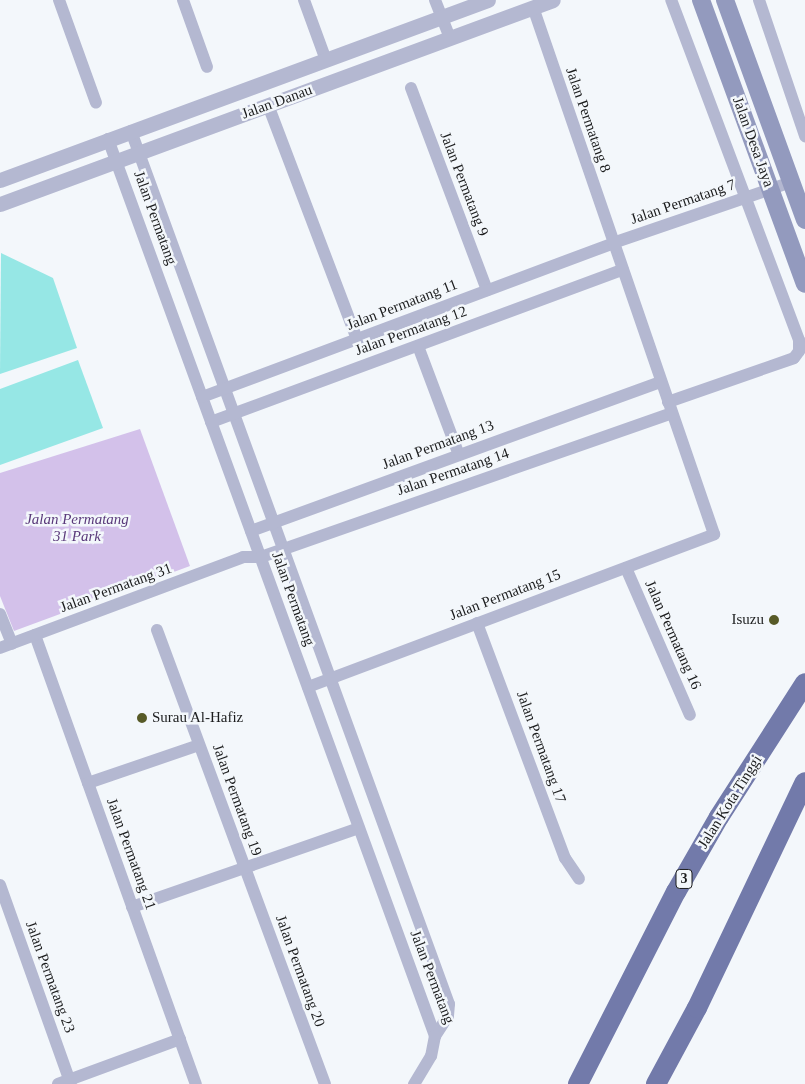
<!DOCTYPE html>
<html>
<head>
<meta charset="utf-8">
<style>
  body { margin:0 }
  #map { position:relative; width:805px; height:1084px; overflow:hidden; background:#f3f7fb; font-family:"Times New Roman",serif }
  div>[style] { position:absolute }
  .green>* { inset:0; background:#d3c1ea }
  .water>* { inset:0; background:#96e7e5 }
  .minor>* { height:12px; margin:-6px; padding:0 6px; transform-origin:6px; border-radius:6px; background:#b4b8d1 }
  .tertiary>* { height:15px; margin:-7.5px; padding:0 7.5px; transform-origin:7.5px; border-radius:7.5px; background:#b4b8d1 }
  .secondary>* { height:18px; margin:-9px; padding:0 9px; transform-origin:9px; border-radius:9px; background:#939abe }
  .trunk>* { height:20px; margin:-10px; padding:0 10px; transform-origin:10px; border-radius:10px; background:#727aaa }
  .dots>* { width:14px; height:14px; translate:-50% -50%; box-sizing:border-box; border:2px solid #f3f7fb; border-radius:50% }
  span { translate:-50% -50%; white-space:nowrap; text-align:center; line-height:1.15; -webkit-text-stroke:5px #f3f7fb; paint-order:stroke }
  .shield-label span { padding:1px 4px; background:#f3f7fb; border:1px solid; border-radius:4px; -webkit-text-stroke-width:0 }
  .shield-label { font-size:14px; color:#1b1c1d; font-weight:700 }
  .street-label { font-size:15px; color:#1b1c1d }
  .park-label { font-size:15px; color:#59397a; font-style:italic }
  .poi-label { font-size:15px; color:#1b1c1d }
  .right { translate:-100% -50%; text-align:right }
  .left { translate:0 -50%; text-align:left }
</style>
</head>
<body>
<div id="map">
  <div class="green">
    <i style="clip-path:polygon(140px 429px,190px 566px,14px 631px,0 596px,0 473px)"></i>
  </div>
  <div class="water">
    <i style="clip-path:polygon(1px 253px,53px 278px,77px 348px,0 374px)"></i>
    <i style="clip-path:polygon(78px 360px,103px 428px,0 465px,0 389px)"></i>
  </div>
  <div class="minor">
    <i style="left:59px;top:0;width:109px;rotate:70.2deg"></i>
    <i style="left:183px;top:0;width:71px;rotate:70.3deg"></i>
    <i style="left:304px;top:0;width:64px;rotate:69.9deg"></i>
    <i style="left:435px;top:0;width:41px;rotate:68.5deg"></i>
    <i style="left:759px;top:0;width:144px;rotate:71.3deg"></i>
    <i style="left:411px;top:88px;width:216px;rotate:69.4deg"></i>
    <i style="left:268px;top:105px;width:250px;rotate:69.2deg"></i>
    <i style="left:131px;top:131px;width:929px;rotate:69.99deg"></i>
    <i style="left:449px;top:1004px;width:12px;rotate:95deg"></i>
    <i style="left:448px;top:1016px;width:24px;rotate:123deg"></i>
    <i style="left:108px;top:139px;width:955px;rotate:69.97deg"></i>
    <i style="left:435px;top:1036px;width:20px;rotate:101deg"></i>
    <i style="left:431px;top:1056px;width:33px;rotate:121deg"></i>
    <i style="left:418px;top:346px;width:116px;rotate:69.4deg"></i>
    <i style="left:202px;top:397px;width:439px;rotate:-20.5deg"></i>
    <i style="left:613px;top:243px;width:188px;rotate:-18.9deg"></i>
    <i style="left:668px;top:402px;width:133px;rotate:-19.2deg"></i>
    <i style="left:794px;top:358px;width:9px;rotate:-54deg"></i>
    <i style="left:799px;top:351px;width:11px;rotate:-90deg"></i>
    <i style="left:799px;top:340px;width:363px;rotate:-110.6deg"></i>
    <i style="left:211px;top:422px;width:439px;rotate:-20.3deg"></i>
    <i style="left:251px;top:531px;width:436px;rotate:-20deg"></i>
    <i style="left:626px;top:568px;width:160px;rotate:66.5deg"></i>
    <i style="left:0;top:614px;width:32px;rotate:68deg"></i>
    <i style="left:477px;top:623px;width:251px;rotate:69.5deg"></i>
    <i style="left:565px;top:858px;width:25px;rotate:56deg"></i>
    <i style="left:157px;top:630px;width:484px;rotate:69.7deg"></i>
    <i style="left:35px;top:635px;width:477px;rotate:70.3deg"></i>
    <i style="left:0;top:648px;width:259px;rotate:-20.5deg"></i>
    <i style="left:243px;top:557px;width:18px"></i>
    <i style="left:261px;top:557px;width:435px;rotate:-19.3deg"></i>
    <i style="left:308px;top:687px;width:434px;rotate:-20.6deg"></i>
    <i style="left:714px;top:534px;width:557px;rotate:-108.96deg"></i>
    <i style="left:88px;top:783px;width:117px;rotate:-18.9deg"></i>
    <i style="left:0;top:885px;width:211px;rotate:70.4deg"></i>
    <i style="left:132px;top:907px;width:240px;rotate:-19.2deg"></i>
    <i style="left:58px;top:1084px;width:130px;rotate:-20.2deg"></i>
  </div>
  <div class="tertiary">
    <i style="left:0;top:180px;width:520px;rotate:-20.25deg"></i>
    <i style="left:0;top:204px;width:589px;rotate:-20.25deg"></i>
  </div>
  <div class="secondary">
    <i style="left:701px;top:0;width:302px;rotate:69.9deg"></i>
    <i style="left:725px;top:0;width:234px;rotate:70deg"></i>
  </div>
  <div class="trunk">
    <i style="left:578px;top:1084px;width:216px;rotate:-63deg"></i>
    <i style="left:676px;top:892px;width:86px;rotate:-60.2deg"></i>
    <i style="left:719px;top:817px;width:159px;rotate:-57.3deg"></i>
    <i style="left:656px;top:1084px;width:86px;rotate:-61.7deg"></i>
    <i style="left:697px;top:1008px;width:250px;rotate:-64.5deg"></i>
  </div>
  <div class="dots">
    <i style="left:774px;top:620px;background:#575a27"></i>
    <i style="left:142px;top:718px;background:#575a27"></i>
  </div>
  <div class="shield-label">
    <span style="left:684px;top:879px">3</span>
  </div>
  <div class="street-label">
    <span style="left:277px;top:102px;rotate:-20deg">Jalan Danau</span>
    <span style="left:588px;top:120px;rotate:71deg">Jalan Permatang 8</span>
    <span style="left:753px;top:142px;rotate:70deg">Jalan Desa Jaya</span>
    <span style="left:464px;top:184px;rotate:69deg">Jalan Permatang 9</span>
    <span style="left:683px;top:202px;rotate:-19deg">Jalan Permatang 7</span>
    <span style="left:155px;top:218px;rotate:70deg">Jalan Permatang</span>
    <span style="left:402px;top:305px;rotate:-21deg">Jalan Permatang 11</span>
    <span style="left:411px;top:331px;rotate:-20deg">Jalan Permatang 12</span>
    <span style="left:438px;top:445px;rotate:-20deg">Jalan Permatang 13</span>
    <span style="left:453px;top:472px;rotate:-19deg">Jalan Permatang 14</span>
    <span style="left:116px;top:588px;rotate:-20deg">Jalan Permatang 31</span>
    <span style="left:505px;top:595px;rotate:-21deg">Jalan Permatang 15</span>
    <span style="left:293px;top:599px;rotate:70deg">Jalan Permatang</span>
    <span style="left:673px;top:635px;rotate:66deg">Jalan Permatang 16</span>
    <span style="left:541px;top:747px;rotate:70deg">Jalan Permatang 17</span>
    <span style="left:237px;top:800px;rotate:70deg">Jalan Permatang 19</span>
    <span style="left:730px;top:802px;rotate:-58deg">Jalan Kota Tinggi</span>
    <span style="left:131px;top:854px;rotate:70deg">Jalan Permatang 21</span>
    <span style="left:300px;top:971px;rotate:70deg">Jalan Permatang 20</span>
    <span style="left:50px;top:977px;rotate:70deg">Jalan Permatang 23</span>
    <span style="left:432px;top:977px;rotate:69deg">Jalan Permatang</span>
  </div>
  <div class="park-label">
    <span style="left:77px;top:528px">Jalan Permatang<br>31 Park</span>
  </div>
  <div class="poi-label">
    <span class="right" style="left:764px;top:620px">Isuzu</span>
    <span class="left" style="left:152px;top:718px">Surau Al-Hafiz</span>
  </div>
</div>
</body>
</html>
